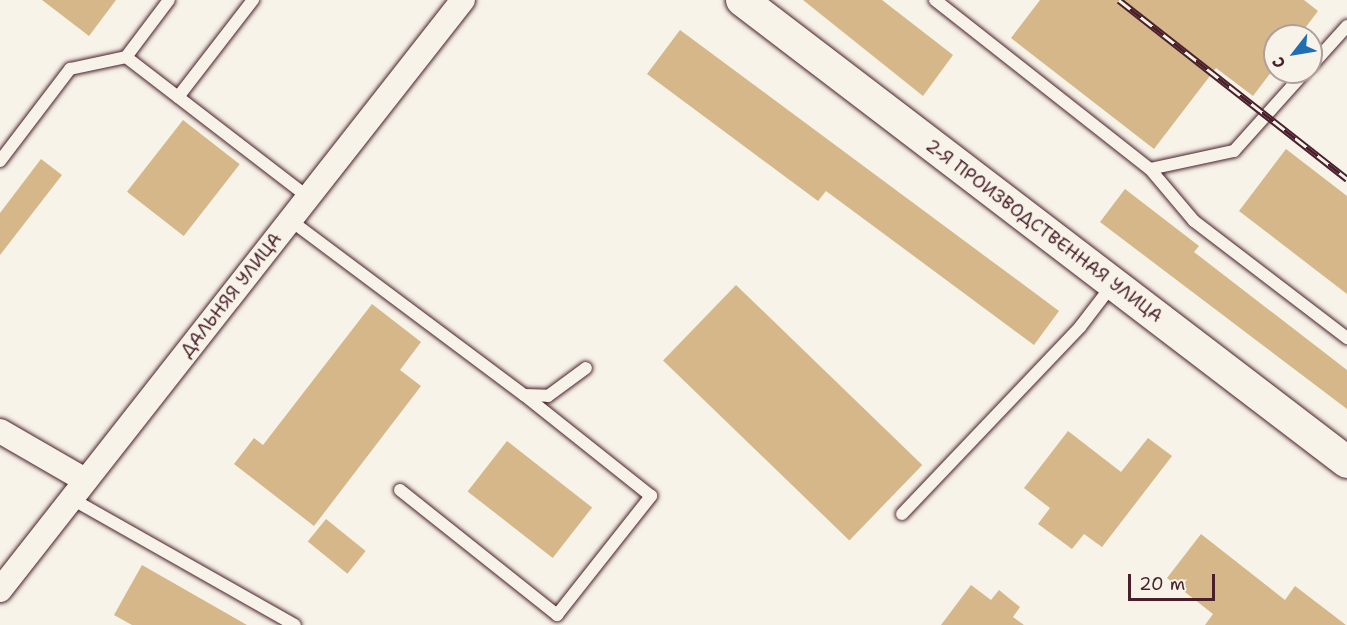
<!DOCTYPE html>
<html>
<head>
<meta charset="utf-8">
<style>
  body { margin:0 }
  #map { position:relative; width:1347px; height:625px; overflow:hidden; background:#f7f3e8; font-family:"Shantell Sans",sans-serif }
  div>[style] { position:absolute }
  .building>* { inset:0; background:#d5b789; transform-origin:0 0 }
  .roads { filter:drop-shadow(0 0 2px #4a1f2b) drop-shadow(0 0 2px #4a1f2b) }
  .service>* { height:12px; margin:-6px; padding:0 6px; transform-origin:6px; border-radius:6px; background:#f7f3e8 }
  .minor>* { height:24px; margin:-12px; padding:0 12px; transform-origin:12px; border-radius:12px; background:#f7f3e8 }
  .tertiary>* { height:32px; margin:-16px; padding:0 16px; transform-origin:16px; border-radius:16px; background:#f7f3e8 }
  .rail>* { height:7px; margin-top:-3.5px; transform-origin:0; background:repeating-linear-gradient(90deg,#f7f3e8 0 14px,#4a1f2b 0 28px); box-sizing:border-box; border-block:2px solid #4a1f2b }
  span { translate:-50% -50%; white-space:nowrap; text-align:center; line-height:1.15; -webkit-text-stroke:5px #f7f3e8; paint-order:stroke }
  .street-label { font-size:18px; color:#4a1f2b }
  .north { position:absolute; left:1263px; top:24px; width:60px; height:60px; box-sizing:border-box; background:#f7f3e8; border:2px solid #b29e9c; border-radius:50%; rotate:239deg; font-size:16px; font-weight:700; line-height:24px; text-align:center; color:#4a1f2b }
  .north::after { content:''; display:block; margin:auto; width:21px; height:27px; background:#1f6fb2; clip-path:polygon(50% 0,100% 100%,50% 72%,0 100%) }
  .scale { position:absolute; left:1128px; top:574px; width:87px; height:27px; box-sizing:border-box; border:3px solid #4a1f2b; border-top:0; padding-left:8px; font-size:18px; line-height:21px; white-space:nowrap; color:#4a1f2b; -webkit-text-stroke:4px #f7f3e8; paint-order:stroke }
</style>
</head>
<body>
<div id="map">
  <div class="building">
    <i style="clip-path:polygon(42px 0,116px 0,89px 36px)"></i>
    <i style="clip-path:polygon(803px 0,882px 0,953px 55px,923px 96px)"></i>
    <i style="clip-path:polygon(1040px 0,1304px 0,1318px 11px,1299px 36px,1275px 36px,1275px 67px,1253px 96px,1216px 68px,1154px 149px,1011px 38px)"></i>
    <i style="clip-path:polygon(680px 30px,1059px 311px,1034px 345px,826px 191px,818px 201px,647px 74px)"></i>
    <i style="left:183px;top:120px;width:72px;height:91px;rotate:38deg"></i>
    <i style="clip-path:polygon(1286px 149px,1347px 196px,1347px 294px,1239px 211px)"></i>
    <i style="clip-path:polygon(41px 159px,62px 175px,0 255px,0 213px)"></i>
    <i style="clip-path:polygon(1125px 189px,1199px 246px,1194px 252px,1347px 370px,1347px 409px,1100px 222px)"></i>
    <i style="left:736px;top:285px;width:259px;height:105px;rotate:44deg"></i>
    <i style="clip-path:polygon(372px 304px,421px 342px,400px 370px,421px 386px,314px 526px,234px 464px,254px 438px,263px 445px)"></i>
    <i style="clip-path:polygon(1068px 431px,1121px 472px,1148px 438px,1172px 456px,1102px 547px,1084px 534px,1072px 549px,1038px 524px,1050px 508px,1024px 488px)"></i>
    <i style="left:507px;top:441px;width:108px;height:64px;rotate:38deg"></i>
    <i style="left:326px;top:519px;width:51px;height:29px;rotate:39deg"></i>
    <i style="clip-path:polygon(1201px 534px,1285px 600px,1295px 586px,1346px 625px,1205px 625px,1213px 614px,1167px 578px)"></i>
    <i style="clip-path:polygon(142px 565px,247px 625px,132px 625px,114px 615px)"></i>
    <i style="clip-path:polygon(971px 585px,991px 600px,999px 590px,1020px 607px,1013px 617px,1024px 625px,941px 625px)"></i>
  </div>
  <div class="roads">
    <div class="service">
      <i style="left:935px;top:0;width:273px;rotate:38.2deg"></i>
      <i style="left:1150px;top:169px;width:86px;rotate:-12.1deg"></i>
      <i style="left:1234px;top:151px;width:106px;rotate:-48.1deg"></i>
      <i style="left:126px;top:57px;width:230px;rotate:37.6deg"></i>
      <i style="left:1311px;top:66px;width:54px;rotate:-48deg"></i>
      <i style="left:178px;top:97px;width:123px;rotate:-52.3deg"></i>
      <i style="left:0;top:161px;width:116px;rotate:-52.7deg"></i>
      <i style="left:70px;top:69px;width:57px;rotate:-12.1deg"></i>
      <i style="left:126px;top:57px;width:71px;rotate:-53deg"></i>
      <i style="left:1150px;top:169px;width:68px;rotate:49.8deg"></i>
      <i style="left:1194px;top:221px;width:193px;rotate:37.4deg"></i>
      <i style="left:290px;top:220px;width:292px;rotate:36.8deg"></i>
      <i style="left:524px;top:395px;width:24px;rotate:2deg"></i>
      <i style="left:548px;top:396px;width:47px;rotate:-36.4deg"></i>
      <i style="left:400px;top:490px;width:201px;rotate:38.5deg"></i>
      <i style="left:557px;top:615px;width:152px;rotate:-51.7deg"></i>
      <i style="left:651px;top:496px;width:162px;rotate:-141.5deg"></i>
      <i style="left:72px;top:499px;width:256px;rotate:29.5deg"></i>
      <i style="left:902px;top:514px;width:258px;rotate:-46.4deg"></i>
      <i style="left:1080px;top:327px;width:54px;rotate:-52.5deg"></i>
    </div>
    <div class="minor">
      <i style="left:0;top:431px;width:98px;rotate:30deg"></i>
      <i style="left:0;top:590px;width:750px;rotate:-51.88deg"></i>
    </div>
    <div class="tertiary">
      <i style="left:742px;top:0;width:761px;rotate:37.37deg"></i>
    </div>
  </div>
  <div class="rail">
    <i style="left:1119px;top:0;width:290px;rotate:38.1deg"></i>
  </div>
  <div class="street-label">
    <span style="left:1044px;top:231px;rotate:37deg">2-Я ПРОИЗВОДСТВЕННАЯ УЛИЦА</span>
    <span style="left:231px;top:295px;rotate:-52deg">ДАЛЬНЯЯ УЛИЦА</span>
  </div>
  <div class="north">С</div>
  <div class="scale">20 m</div>
</div>
</body>
</html>
